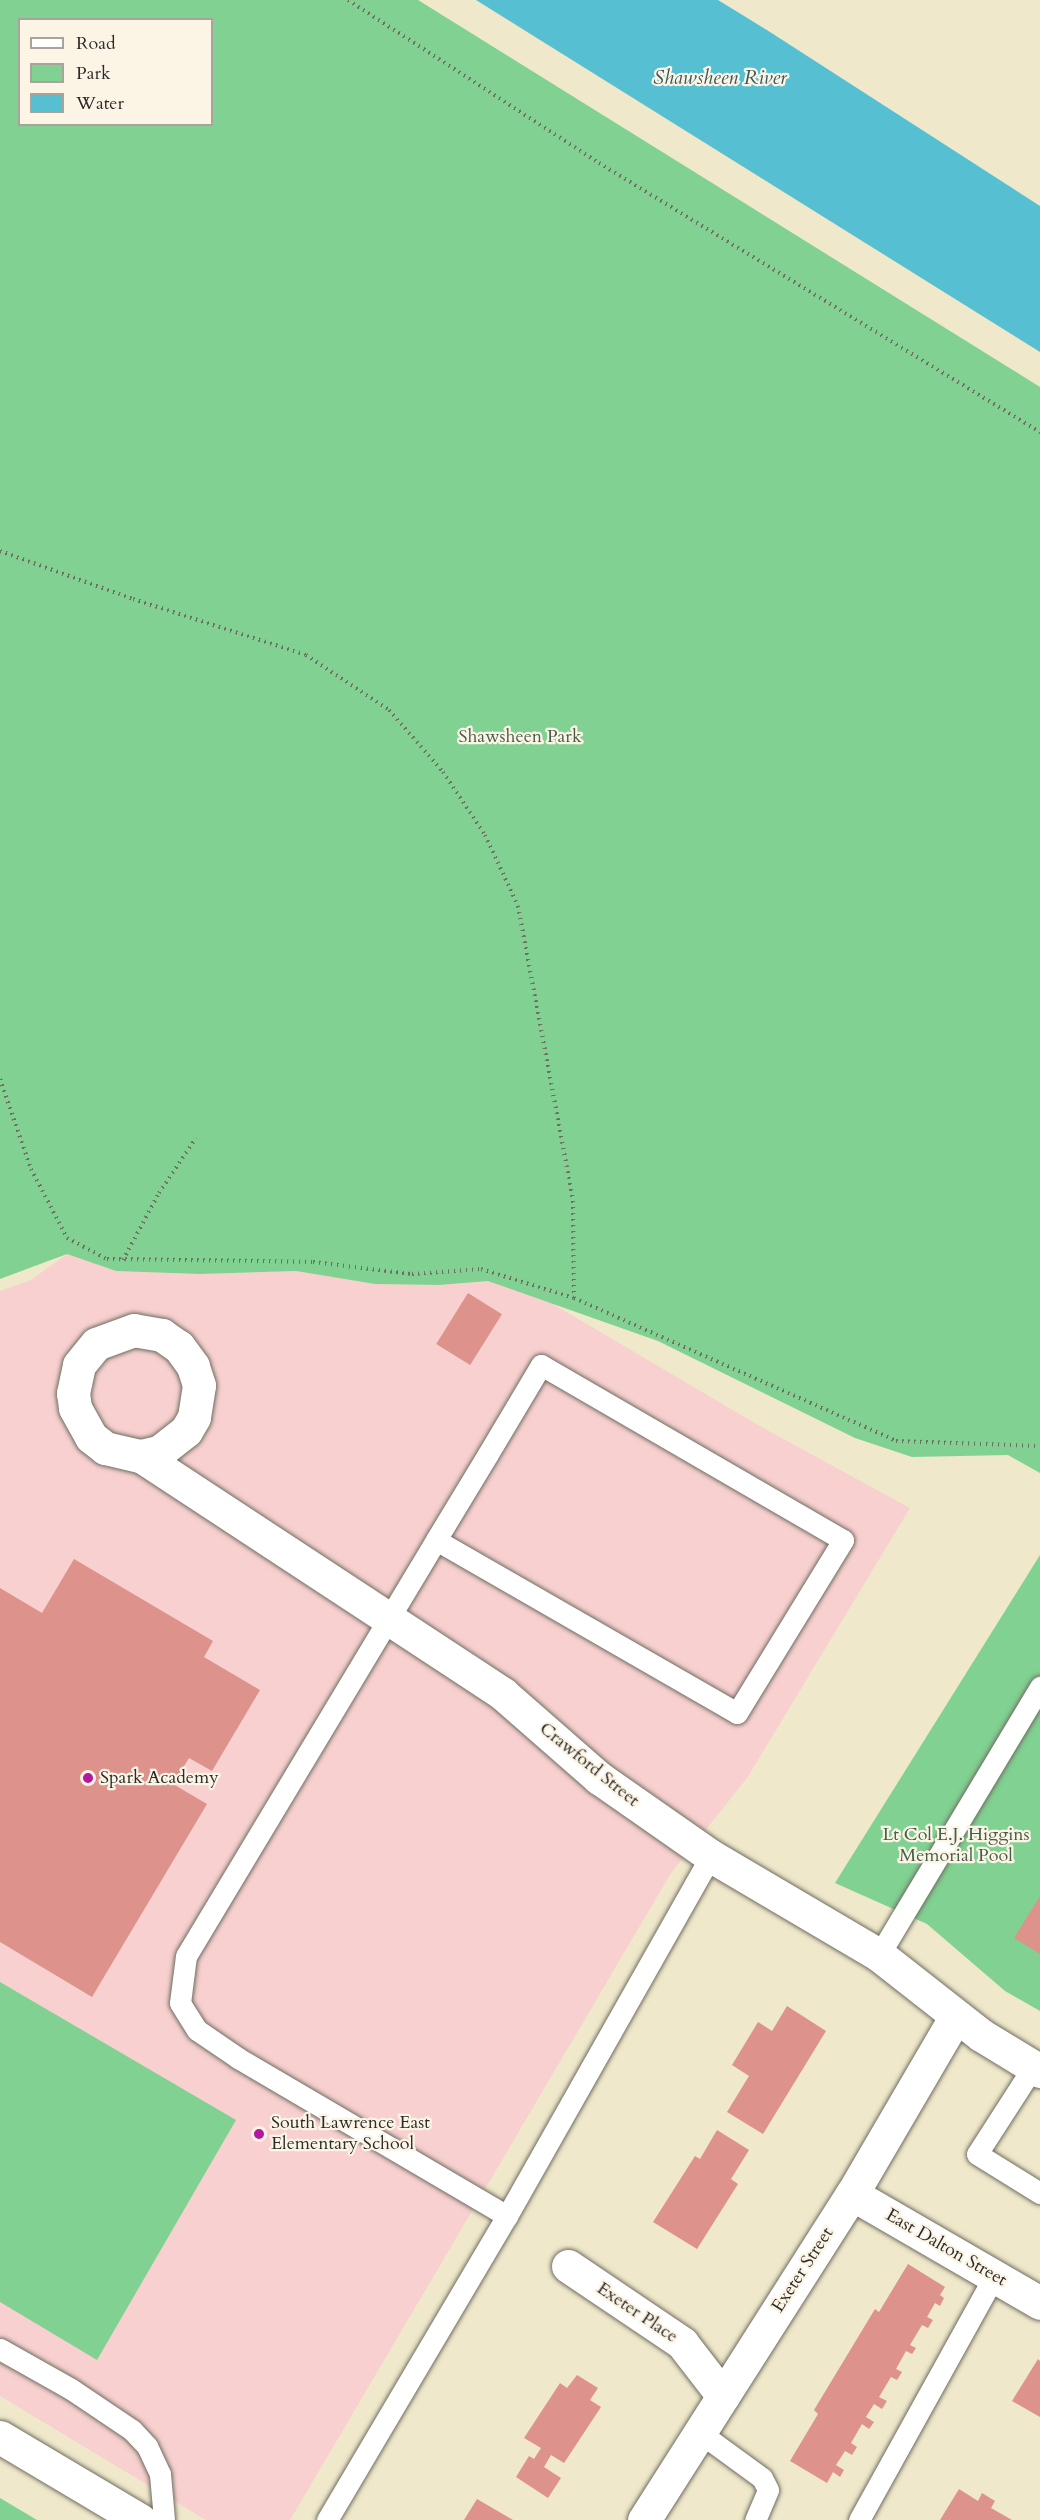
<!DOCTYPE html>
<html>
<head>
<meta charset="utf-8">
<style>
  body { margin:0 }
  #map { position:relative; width:1040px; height:2520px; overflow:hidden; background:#efe8ca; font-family:Cardo,serif }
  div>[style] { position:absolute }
  .built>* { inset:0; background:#f7d0cf }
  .green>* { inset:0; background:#80d192 }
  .water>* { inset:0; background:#56c0d2 }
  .building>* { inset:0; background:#dd928c; transform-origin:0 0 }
  .path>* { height:4px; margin-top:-2px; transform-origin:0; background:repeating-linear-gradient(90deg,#706d63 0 1.5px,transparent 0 6px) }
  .roads { filter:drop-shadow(0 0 2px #706d63) drop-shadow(0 0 2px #706d63) }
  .lane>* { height:21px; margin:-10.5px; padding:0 10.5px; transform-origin:10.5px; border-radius:10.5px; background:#fff }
  .street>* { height:33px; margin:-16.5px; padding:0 16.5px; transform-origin:16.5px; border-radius:16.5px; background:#fff }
  .dots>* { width:16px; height:16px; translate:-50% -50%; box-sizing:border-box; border:3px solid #fcf5e5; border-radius:50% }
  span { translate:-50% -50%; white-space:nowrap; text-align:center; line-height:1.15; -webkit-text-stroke:4.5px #fcf5e5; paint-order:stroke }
  .park-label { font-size:18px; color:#445d4a }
  .street-label { font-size:18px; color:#2b2b2b }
  .poi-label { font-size:18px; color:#2b2b2b }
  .left { translate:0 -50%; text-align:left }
  .water-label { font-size:20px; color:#38585d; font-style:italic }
  .legend { position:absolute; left:18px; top:18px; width:195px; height:108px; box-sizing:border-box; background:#fcf5e5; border:2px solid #a8a49b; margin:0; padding:8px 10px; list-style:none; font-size:18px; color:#2b2b2b }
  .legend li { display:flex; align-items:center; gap:12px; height:30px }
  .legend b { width:30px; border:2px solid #a8a49b }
</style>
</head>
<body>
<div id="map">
  <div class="built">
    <i style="clip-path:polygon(67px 1254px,116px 1271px,200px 1274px,296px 1271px,375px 1284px,439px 1285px,488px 1281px,551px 1303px,765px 1429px,910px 1508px,747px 1778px,671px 1873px,290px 2520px,206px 2520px,0 2396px,0 1291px,31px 1280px)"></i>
  </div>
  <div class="green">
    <i style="clip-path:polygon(evenodd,0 0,418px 0,1040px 387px,1040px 1473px,1008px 1455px,912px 1457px,855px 1438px,658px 1341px,488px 1281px,439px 1285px,375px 1284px,296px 1271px,200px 1274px,116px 1271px,67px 1254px,0 1279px,0 0,20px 20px,212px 20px,212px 124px,20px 124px,20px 20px)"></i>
    <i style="clip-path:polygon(1040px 1555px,1040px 2011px,1005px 1991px,927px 1924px,835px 1883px)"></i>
    <i style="clip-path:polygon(0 1982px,236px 2120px,97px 2360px,0 2302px)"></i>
    <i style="clip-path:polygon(0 2498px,37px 2520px,0 2520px)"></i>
  </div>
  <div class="water">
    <i style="clip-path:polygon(476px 0,718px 0,770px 32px,1040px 206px,1040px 352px)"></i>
  </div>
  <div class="building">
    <i style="left:468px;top:1293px;width:40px;height:60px;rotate:32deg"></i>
    <i style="clip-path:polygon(74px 1559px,213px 1641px,204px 1657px,260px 1690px,212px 1771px,189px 1758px,173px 1784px,207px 1804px,92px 1997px,0 1942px,0 1588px,42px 1613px)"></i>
    <i style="clip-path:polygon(1040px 1896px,1040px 1954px,1014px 1938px)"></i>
    <i style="clip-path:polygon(787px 2006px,826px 2031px,763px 2134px,727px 2112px,749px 2076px,732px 2065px,758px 2022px,772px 2031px)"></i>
    <i style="clip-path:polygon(717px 2130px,749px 2150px,731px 2179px,738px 2184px,697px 2249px,653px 2222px,695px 2156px,700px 2159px)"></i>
    <i style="clip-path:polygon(908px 2264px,945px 2287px,940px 2295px,944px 2298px,940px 2306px,935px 2303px,927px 2317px,933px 2320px,928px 2328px,922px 2325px,910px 2345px,916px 2348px,912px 2354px,906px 2351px,896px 2369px,902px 2372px,897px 2380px,891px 2377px,879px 2397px,887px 2401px,882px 2409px,874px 2404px,866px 2417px,874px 2422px,869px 2429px,862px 2424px,851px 2443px,857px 2447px,852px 2455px,845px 2451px,836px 2465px,844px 2470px,840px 2477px,833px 2472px,827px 2483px,790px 2461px,818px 2414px,814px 2410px,875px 2309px,879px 2312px)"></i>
    <i style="clip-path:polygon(1038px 2359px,1040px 2361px,1040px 2417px,1012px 2401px)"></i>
    <i style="clip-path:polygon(577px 2375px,598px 2388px,590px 2400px,601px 2407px,564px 2463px,551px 2455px,544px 2467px,561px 2478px,548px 2498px,516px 2477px,529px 2456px,534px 2459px,541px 2448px,524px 2438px,560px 2383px,567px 2388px)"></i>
    <i style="clip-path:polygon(959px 2489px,978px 2501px,982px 2493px,995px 2501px,991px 2508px,1012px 2520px,940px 2520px)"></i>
    <i style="clip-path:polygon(477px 2499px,513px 2520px,464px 2520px)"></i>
  </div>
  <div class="path">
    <i style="left:348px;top:0;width:299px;rotate:33deg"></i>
    <i style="left:599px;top:163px;width:517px;rotate:31.38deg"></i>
    <i style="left:0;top:551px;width:141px;rotate:19.8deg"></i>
    <i style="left:133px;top:599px;width:182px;rotate:17.9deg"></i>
    <i style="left:306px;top:655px;width:100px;rotate:33.5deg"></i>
    <i style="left:389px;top:710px;width:82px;rotate:48.9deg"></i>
    <i style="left:443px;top:772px;width:76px;rotate:56.3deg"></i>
    <i style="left:485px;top:835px;width:78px;rotate:65.1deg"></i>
    <i style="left:518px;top:906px;width:300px;rotate:79.4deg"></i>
    <i style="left:573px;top:1201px;width:97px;rotate:89.4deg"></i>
    <i style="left:574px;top:1298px;width:352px;rotate:23.9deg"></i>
    <i style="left:896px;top:1441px;width:144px;rotate:2deg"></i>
    <i style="left:0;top:1079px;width:95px;rotate:71deg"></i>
    <i style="left:31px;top:1169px;width:78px;rotate:62.4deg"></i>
    <i style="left:67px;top:1238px;width:45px;rotate:27.7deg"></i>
    <i style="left:107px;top:1259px;width:206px;rotate:0.8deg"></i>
    <i style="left:313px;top:1262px;width:100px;rotate:6.9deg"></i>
    <i style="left:412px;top:1274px;width:69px;rotate:-4.1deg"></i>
    <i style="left:481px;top:1269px;width:97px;rotate:17.3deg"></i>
    <i style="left:123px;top:1260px;width:76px;rotate:-61.8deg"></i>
    <i style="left:159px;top:1193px;width:66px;rotate:-56.1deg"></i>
  </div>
  <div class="roads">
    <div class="lane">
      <i style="left:436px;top:1540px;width:347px;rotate:29.9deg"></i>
      <i style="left:737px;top:1713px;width:203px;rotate:-58.5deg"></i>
      <i style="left:843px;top:1540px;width:349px;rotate:-149.9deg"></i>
      <i style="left:541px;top:1365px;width:104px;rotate:120.8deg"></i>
      <i style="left:488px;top:1454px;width:100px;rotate:121.2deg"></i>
      <i style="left:436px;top:1540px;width:485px;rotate:121deg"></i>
      <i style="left:186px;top:1956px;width:47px;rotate:97.3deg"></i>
      <i style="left:180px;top:2003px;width:32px;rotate:58deg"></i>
      <i style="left:197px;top:2030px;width:50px;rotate:34.3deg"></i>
      <i style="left:238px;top:2058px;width:312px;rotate:30.4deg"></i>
      <i style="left:879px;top:1955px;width:313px;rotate:-59deg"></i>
      <i style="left:1033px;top:2067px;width:103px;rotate:122.8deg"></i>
      <i style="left:977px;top:2154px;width:74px;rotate:31.8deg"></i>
      <i style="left:0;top:2349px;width:81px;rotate:29.4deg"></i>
      <i style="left:71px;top:2389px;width:73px;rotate:33.9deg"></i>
      <i style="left:132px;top:2430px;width:22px;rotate:47deg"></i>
      <i style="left:147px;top:2446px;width:31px;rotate:65deg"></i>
      <i style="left:160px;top:2474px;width:46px;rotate:85deg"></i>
      <i style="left:699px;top:2432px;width:78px;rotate:36.1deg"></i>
      <i style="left:762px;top:2478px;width:13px;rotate:63deg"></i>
      <i style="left:768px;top:2490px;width:33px;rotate:113deg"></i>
      <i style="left:327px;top:2520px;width:353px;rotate:-59.4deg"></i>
      <i style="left:507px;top:2216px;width:414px;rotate:-60.5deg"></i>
      <i style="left:859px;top:2520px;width:279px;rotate:-61deg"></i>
    </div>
    <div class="street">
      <i style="left:141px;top:1456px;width:18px;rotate:-13deg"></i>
      <i style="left:159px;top:1452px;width:34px;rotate:-38deg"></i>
      <i style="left:186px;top:1431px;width:16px;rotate:-60deg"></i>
      <i style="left:194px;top:1417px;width:32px;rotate:-81deg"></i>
      <i style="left:199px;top:1385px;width:20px;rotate:-108deg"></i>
      <i style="left:193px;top:1366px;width:24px;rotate:-126deg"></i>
      <i style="left:179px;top:1347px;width:21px;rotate:-145deg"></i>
      <i style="left:162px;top:1335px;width:28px;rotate:-170deg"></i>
      <i style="left:134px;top:1330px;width:40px;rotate:159.8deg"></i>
      <i style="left:96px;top:1344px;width:27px;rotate:129deg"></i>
      <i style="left:79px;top:1365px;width:29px;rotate:102deg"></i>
      <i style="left:73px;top:1393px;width:15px;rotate:82deg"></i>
      <i style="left:75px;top:1408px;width:33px;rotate:61deg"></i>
      <i style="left:91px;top:1437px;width:18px;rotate:38deg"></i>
      <i style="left:105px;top:1448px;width:37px;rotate:13deg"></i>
      <i style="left:141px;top:1456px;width:433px;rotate:33.3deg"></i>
      <i style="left:503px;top:1694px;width:128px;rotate:41.2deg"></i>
      <i style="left:599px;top:1778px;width:136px;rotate:34.9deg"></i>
      <i style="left:711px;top:1856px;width:195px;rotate:30.5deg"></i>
      <i style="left:879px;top:1955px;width:130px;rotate:38.1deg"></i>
      <i style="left:981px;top:2035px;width:69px;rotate:31.4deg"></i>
      <i style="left:852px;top:2194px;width:217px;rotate:30.1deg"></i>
      <i style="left:568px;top:2266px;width:138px;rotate:34deg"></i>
      <i style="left:682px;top:2343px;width:67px;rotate:52.3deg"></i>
      <i style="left:0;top:2437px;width:163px;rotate:30.7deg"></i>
      <i style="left:644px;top:2520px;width:387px;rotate:-57.5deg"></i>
      <i style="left:852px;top:2194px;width:206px;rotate:-59.7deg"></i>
    </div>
  </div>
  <div class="dots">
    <i style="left:88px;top:1778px;background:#b5179e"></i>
    <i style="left:259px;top:2134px;background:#b5179e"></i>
  </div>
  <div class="park-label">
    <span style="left:520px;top:737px">Shawsheen Park</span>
    <span style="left:956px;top:1846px">Lt Col E.J. Higgins<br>Memorial Pool</span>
  </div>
  <div class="street-label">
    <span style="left:589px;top:1765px;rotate:39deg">Crawford Street</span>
    <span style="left:946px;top:2248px;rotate:30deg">East Dalton Street</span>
    <span style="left:803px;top:2270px;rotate:-57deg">Exeter Street</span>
    <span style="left:637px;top:2313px;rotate:34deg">Exeter Place</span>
  </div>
  <div class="poi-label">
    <span class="left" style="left:100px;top:1778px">Spark Academy</span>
    <span class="left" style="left:271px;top:2134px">South Lawrence East<br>Elementary School</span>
  </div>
  <div class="water-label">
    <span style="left:720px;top:77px">Shawsheen River</span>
  </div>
  <ul class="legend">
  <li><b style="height:8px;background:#fff"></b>Road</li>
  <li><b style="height:16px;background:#80d192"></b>Park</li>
  <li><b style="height:16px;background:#56c0d2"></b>Water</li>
  </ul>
</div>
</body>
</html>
